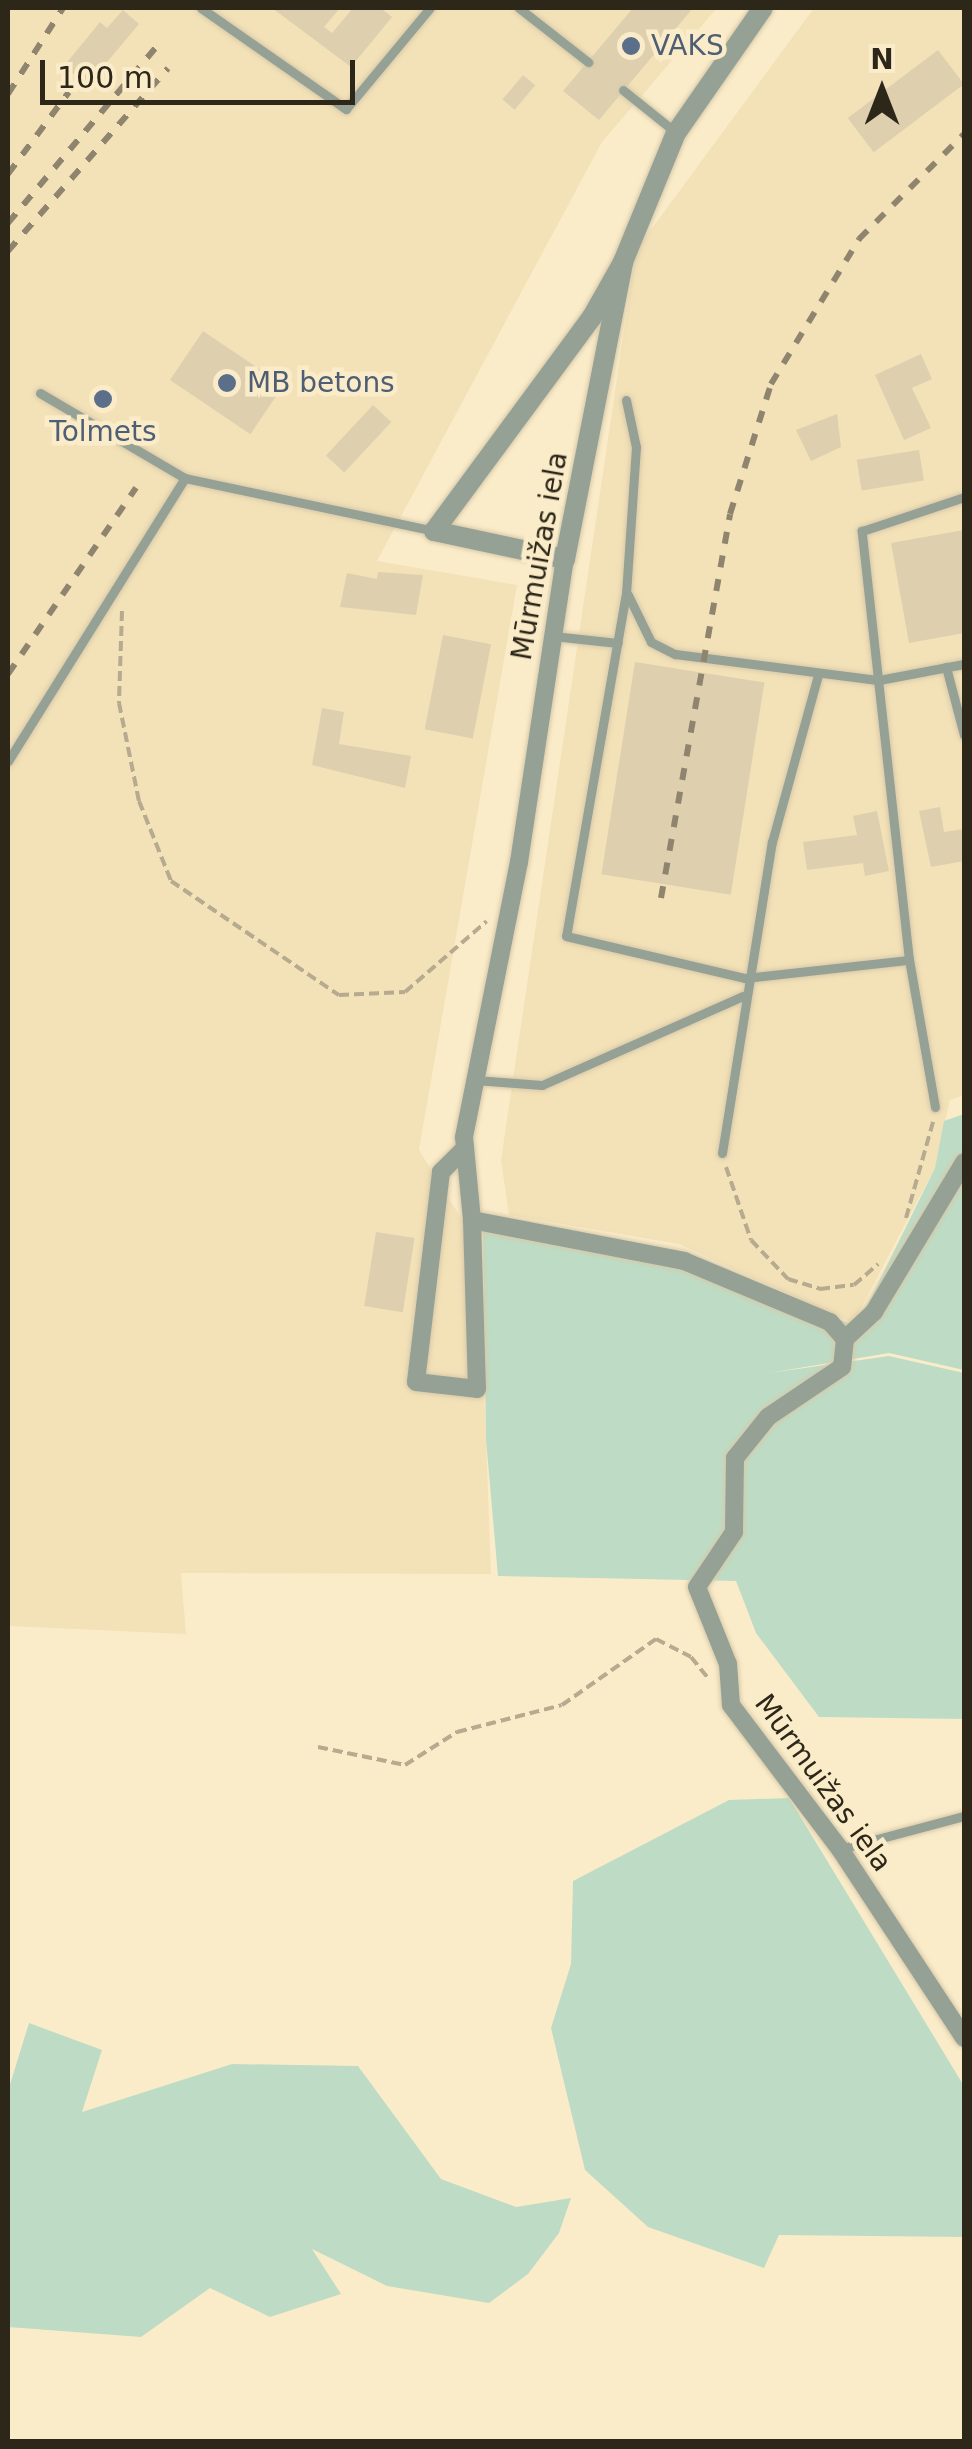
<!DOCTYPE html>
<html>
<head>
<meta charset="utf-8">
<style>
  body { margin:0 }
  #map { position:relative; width:972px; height:2449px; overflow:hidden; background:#fbecc9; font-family:"DejaVu Sans",sans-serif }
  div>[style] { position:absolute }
  .built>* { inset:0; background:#f3e1b7 }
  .green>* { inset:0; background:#bedcc5 }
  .building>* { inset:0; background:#ded0af; transform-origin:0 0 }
  .path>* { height:4px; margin-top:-2px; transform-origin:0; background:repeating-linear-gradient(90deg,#b6aa8f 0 10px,transparent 0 15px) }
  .roads { filter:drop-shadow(0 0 2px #d6c9aa) drop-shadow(0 0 2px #d6c9aa) }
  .service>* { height:9px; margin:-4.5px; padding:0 4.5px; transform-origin:4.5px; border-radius:4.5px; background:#95a195 }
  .minor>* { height:18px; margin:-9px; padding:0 9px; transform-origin:9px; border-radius:9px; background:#95a195 }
  .tertiary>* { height:20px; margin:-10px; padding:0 10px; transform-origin:10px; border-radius:10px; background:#95a195 }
  .rail>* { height:6px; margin-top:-3px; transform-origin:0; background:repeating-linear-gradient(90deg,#8f856e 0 12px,transparent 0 24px) }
  .dots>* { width:28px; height:28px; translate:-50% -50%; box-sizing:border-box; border:5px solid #fbecc9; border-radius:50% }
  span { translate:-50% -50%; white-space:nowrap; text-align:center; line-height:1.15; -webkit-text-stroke:9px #fbecc9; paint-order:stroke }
  .service-label { font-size:28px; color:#4e5e75 }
  .left { translate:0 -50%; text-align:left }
  .street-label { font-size:28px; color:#2d271a }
  .frame { position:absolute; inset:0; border:10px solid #2d271a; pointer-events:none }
  .north { position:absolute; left:832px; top:40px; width:100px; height:100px; -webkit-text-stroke:8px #fbecc9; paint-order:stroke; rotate:0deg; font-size:28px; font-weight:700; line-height:40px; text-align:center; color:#2d271a }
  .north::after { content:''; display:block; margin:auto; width:35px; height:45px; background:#2d271a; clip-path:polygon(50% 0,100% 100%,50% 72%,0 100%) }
  .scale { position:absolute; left:40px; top:60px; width:315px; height:45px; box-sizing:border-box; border:5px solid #2d271a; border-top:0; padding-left:12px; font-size:30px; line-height:35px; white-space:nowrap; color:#2d271a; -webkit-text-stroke:8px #fbecc9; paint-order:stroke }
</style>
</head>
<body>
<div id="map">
  <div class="built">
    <i style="clip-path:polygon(8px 8px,717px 8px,602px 142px,377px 561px,517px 585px,419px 1150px,479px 1247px,491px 1574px,181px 1573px,186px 1634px,8px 1626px)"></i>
    <i style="clip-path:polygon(814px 8px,964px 8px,964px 1095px,950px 1100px,935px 1168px,853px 1323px,679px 1244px,509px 1215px,501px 1160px,636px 250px)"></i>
  </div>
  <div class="green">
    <i style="clip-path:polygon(964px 1114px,964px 1370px,889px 1353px,769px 1373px,889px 1356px,964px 1373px,964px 1719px,819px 1717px,756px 1633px,736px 1581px,498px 1576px,486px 1440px,483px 1229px,670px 1261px,857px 1326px,935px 1168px,944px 1121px)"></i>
    <i style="clip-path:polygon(789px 1798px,964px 2086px,964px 2237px,779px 2235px,764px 2268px,648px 2227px,585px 2170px,551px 2028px,571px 1964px,573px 1881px,729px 1800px)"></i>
    <i style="clip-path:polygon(29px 2023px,102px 2050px,82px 2112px,232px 2064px,358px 2066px,441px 2179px,516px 2207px,571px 2198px,559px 2233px,528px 2274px,489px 2303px,387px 2286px,312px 2249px,341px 2294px,270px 2317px,210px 2288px,141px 2337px,8px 2327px,8px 2091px)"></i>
  </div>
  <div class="building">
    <i style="clip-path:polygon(272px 8px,340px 8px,324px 27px,332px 33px,353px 8px,381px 8px,392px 17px,351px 67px)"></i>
    <i style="clip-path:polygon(633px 8px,693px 8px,599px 120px,563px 91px)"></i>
    <i style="clip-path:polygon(123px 10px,139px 24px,87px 86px,64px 66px,100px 22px,107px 28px)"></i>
    <i style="left:938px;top:50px;width:43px;height:113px;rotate:53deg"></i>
    <i style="left:523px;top:75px;width:16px;height:32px;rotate:40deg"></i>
    <i style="left:203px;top:331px;width:97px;height:59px;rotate:34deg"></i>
    <i style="clip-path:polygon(921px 354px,932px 379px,912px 388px,931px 428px,904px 440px,875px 375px)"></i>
    <i style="left:373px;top:405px;width:25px;height:69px;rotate:43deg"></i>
    <i style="clip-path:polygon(837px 414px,841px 447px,811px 461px,796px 430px)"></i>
    <i style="left:919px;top:450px;width:31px;height:63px;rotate:81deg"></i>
    <i style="clip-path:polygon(964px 530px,964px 633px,909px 643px,891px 543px)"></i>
    <i style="clip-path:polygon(378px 572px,423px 575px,416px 615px,340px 607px,347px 573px,377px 579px)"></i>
    <i style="left:443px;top:635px;width:49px;height:96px;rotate:11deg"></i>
    <i style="left:635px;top:662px;width:131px;height:215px;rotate:9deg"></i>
    <i style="clip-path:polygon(322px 708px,344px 712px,339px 744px,411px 756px,405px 788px,312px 765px)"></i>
    <i style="clip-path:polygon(940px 807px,944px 832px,964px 829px,964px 861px,931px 867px,919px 811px)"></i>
    <i style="clip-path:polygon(877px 811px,889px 871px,865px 876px,863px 863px,807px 870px,803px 842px,857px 835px,853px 816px)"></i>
    <i style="left:376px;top:1232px;width:39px;height:75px;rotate:9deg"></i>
  </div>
  <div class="path">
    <i style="left:122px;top:611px;width:92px;rotate:91.9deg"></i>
    <i style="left:119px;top:703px;width:100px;rotate:78.5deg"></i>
    <i style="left:139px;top:801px;width:86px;rotate:68.2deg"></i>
    <i style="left:171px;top:881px;width:203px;rotate:34.2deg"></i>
    <i style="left:339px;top:995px;width:66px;rotate:-2.6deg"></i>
    <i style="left:405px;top:992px;width:108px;rotate:-40.9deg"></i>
    <i style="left:726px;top:1167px;width:77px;rotate:71.1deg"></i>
    <i style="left:751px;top:1240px;width:54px;rotate:46.5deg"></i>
    <i style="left:788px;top:1279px;width:34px;rotate:17deg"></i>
    <i style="left:820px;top:1289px;width:34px;rotate:-7deg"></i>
    <i style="left:854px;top:1285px;width:32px;rotate:-41deg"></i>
    <i style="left:906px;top:1218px;width:100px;rotate:-74.3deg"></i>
    <i style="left:318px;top:1747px;width:89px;rotate:11.7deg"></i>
    <i style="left:405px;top:1765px;width:62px;rotate:-32.4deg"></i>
    <i style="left:457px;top:1732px;width:108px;rotate:-14.4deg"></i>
    <i style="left:562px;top:1705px;width:115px;rotate:-35.1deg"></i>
    <i style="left:656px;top:1639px;width:39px;rotate:27deg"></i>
    <i style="left:691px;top:1657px;width:28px;rotate:51deg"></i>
  </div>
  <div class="roads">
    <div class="service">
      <i style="left:201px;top:8px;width:177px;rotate:34.9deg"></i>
      <i style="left:346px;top:109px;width:131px;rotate:-50.3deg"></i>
      <i style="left:519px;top:8px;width:88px;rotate:38deg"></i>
      <i style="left:623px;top:90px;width:65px;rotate:38.8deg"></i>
      <i style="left:40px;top:393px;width:168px;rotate:30.4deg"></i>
      <i style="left:626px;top:400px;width:48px;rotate:78deg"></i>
      <i style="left:636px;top:447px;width:146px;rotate:93.9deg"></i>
      <i style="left:626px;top:593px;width:348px;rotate:99.9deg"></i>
      <i style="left:566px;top:936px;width:184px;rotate:13.2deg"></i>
      <i style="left:745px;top:978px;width:165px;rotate:-6.3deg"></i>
      <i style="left:628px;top:595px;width:52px;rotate:63.9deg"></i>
      <i style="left:651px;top:642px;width:27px;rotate:27deg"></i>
      <i style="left:675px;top:654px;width:206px;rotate:7.3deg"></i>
      <i style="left:879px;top:680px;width:86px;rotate:-10.7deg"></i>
      <i style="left:553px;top:636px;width:65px;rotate:6.1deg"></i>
      <i style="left:946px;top:667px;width:70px;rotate:75.2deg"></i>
      <i style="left:8px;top:761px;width:334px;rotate:-58deg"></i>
      <i style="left:185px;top:478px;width:255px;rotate:12deg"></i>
      <i style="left:475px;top:1080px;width:67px;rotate:4.3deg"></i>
      <i style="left:542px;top:1085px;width:220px;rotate:-23.9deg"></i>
      <i style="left:935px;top:1107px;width:149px;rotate:-100deg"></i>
      <i style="left:909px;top:960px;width:432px;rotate:-96.3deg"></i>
      <i style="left:862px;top:531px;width:108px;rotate:-18.4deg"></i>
      <i style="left:722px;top:1153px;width:315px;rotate:-80.9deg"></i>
      <i style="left:772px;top:842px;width:173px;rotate:-74.6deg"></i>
      <i style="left:840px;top:1849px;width:128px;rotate:-14.9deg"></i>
    </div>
    <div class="minor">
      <i style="left:465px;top:1148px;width:34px;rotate:135deg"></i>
      <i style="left:441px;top:1172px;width:211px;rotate:96.8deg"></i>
      <i style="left:416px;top:1382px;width:61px;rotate:6.5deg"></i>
      <i style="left:477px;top:1389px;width:169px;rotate:-91.7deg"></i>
      <i style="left:472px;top:1220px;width:83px;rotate:-95.5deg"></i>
      <i style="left:464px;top:1137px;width:280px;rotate:-78.7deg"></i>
      <i style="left:519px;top:862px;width:306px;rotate:-81.4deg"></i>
      <i style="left:472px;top:1220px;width:216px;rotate:10.9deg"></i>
      <i style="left:684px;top:1261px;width:158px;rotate:22.7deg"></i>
      <i style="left:830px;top:1322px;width:23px;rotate:49deg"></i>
      <i style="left:845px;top:1339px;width:28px;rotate:96deg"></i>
      <i style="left:842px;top:1367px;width:89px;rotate:146deg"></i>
      <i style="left:768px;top:1417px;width:53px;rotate:128.8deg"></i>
      <i style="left:735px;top:1458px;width:74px;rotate:90.8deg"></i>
      <i style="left:734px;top:1532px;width:66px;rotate:123.9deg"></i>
      <i style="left:697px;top:1587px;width:83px;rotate:68.1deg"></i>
      <i style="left:728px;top:1664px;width:41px;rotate:85.8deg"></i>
      <i style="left:731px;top:1705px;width:181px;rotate:52.9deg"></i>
      <i style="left:840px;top:1849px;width:226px;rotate:56.7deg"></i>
      <i style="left:845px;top:1339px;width:40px;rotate:-43deg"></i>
      <i style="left:874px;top:1312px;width:175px;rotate:-59deg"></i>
    </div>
    <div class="tertiary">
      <i style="left:623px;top:262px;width:63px;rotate:119.4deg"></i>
      <i style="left:592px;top:317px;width:266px;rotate:126.4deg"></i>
      <i style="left:434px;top:531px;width:134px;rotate:12.1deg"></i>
      <i style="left:565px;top:559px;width:303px;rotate:-78.9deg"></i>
      <i style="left:623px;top:262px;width:139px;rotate:-67.7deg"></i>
      <i style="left:676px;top:133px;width:152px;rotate:-55.2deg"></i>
    </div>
  </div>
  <div class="rail">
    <i style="left:8px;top:94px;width:102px;rotate:-57.4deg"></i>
    <i style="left:8px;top:174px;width:102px;rotate:-53.4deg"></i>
    <i style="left:8px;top:223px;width:238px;rotate:-49.9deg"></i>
    <i style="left:8px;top:251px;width:243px;rotate:-48.8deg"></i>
    <i style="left:8px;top:674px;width:226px;rotate:-55.5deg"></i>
    <i style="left:661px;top:898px;width:390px;rotate:-79.8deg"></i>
    <i style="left:730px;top:514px;width:136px;rotate:-72.5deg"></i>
    <i style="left:771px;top:384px;width:170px;rotate:-58.7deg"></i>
    <i style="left:859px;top:239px;width:148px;rotate:-45deg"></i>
  </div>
  <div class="dots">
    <i style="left:631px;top:46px;background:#5c6f8a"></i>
    <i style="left:227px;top:383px;background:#5c6f8a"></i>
    <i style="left:103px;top:399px;background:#5c6f8a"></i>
  </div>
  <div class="service-label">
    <span class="left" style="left:651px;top:46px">VAKS</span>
    <span class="left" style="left:247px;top:383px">MB betons</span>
    <span style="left:103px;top:432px">Tolmets</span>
  </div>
  <div class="street-label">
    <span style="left:540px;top:556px;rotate:-80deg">Mūrmuižas iela</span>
    <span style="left:823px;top:1783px;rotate:54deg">Mūrmuižas iela</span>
  </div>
  <div class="frame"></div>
  <div class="north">N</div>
  <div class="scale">100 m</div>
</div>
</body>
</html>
